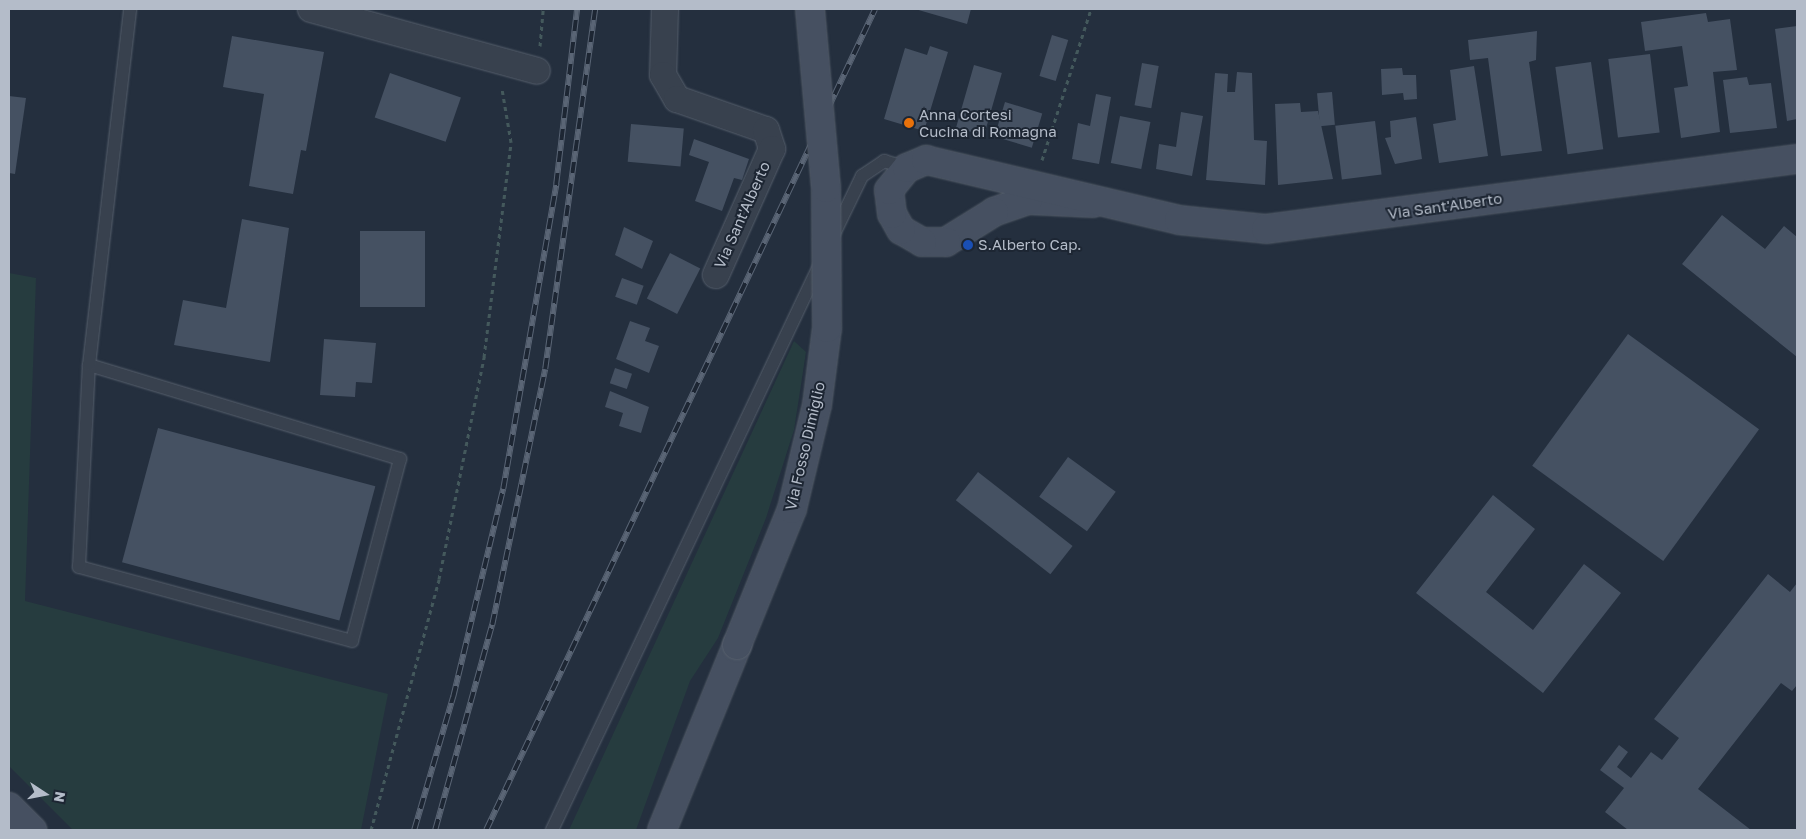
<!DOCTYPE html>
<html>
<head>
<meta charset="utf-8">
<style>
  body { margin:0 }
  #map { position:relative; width:1806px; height:839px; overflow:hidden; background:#242f3e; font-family:"Golos Text",sans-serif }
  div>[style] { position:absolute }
  .green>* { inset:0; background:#263c3f }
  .building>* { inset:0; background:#455162; transform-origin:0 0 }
  .path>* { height:3px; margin-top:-1.5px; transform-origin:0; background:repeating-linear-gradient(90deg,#44595c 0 4px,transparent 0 8px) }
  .roads { filter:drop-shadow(0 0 1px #565f6c) drop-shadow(0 0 1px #565f6c) }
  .lane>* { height:12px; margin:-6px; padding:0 6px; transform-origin:6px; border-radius:6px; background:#38414e }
  .street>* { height:26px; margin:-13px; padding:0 13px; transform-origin:13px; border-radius:13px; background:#38414e }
  .secondary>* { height:28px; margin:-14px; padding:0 14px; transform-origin:14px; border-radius:14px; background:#465061 }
  .rail>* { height:5.5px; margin-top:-2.75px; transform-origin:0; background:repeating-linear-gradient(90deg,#1d2633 0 11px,#5a6575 0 22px); box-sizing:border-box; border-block:1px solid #5a6575 }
  .bridges { filter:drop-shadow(0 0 1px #565f6c) drop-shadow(0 0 1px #565f6c) }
  .secondary-bridge>* { height:28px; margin:-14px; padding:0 14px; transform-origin:14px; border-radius:14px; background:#465061 }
  .dots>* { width:14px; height:14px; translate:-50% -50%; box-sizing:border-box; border:2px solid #1d2633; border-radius:50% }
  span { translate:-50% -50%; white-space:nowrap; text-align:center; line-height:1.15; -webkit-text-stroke:4px #1d2633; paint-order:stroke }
  .poi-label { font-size:15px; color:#b4bcc9 }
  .left { translate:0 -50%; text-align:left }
  .street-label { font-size:15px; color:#b4bcc9 }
  .frame { position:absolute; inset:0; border:10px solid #b4bcc9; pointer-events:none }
  .north { position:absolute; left:20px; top:769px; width:50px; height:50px; -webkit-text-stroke:4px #1d2633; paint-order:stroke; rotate:101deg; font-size:14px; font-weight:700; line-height:20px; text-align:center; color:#b4bcc9 }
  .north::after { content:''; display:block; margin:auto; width:18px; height:22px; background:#b4bcc9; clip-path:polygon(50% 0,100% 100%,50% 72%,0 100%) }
</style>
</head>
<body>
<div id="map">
  <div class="green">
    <i style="clip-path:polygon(9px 273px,36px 278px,25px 601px,388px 694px,361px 830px,73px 830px,9px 766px)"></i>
    <i style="clip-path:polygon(794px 341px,806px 352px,794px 430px,766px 518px,718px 638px,690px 681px,636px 830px,569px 830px)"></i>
  </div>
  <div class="building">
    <i style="clip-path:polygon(915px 9px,971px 9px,967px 24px)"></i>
    <i style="clip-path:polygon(1706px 13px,1708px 22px,1730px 19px,1737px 70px,1713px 72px,1720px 132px,1681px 138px,1674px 88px,1688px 86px,1682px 46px,1645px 51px,1641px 22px)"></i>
    <i style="clip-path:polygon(1797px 26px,1797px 119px,1787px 121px,1775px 29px)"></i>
    <i style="clip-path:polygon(1537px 31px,1536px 60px,1529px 62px,1542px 151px,1501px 156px,1488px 58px,1470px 60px,1468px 40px)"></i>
    <i style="left:1052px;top:35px;width:17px;height:43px;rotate:17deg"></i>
    <i style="clip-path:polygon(232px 36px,324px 52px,306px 151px,301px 150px,293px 194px,249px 186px,264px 94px,223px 87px)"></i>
    <i style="clip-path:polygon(930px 46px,948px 52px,924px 131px,884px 119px,905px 48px,927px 55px)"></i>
    <i style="left:1650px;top:54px;width:79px;height:42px;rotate:83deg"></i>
    <i style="left:1591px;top:62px;width:88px;height:36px;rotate:82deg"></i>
    <i style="left:1142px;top:63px;width:17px;height:43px;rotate:10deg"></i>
    <i style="left:974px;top:65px;width:29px;height:65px;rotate:16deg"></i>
    <i style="clip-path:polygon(1474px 66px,1488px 156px,1439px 163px,1433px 124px,1456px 120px,1450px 70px)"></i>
    <i style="clip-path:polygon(1402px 68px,1403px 75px,1416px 75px,1417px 99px,1404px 100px,1403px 93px,1382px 95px,1381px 69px)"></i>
    <i style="clip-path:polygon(1237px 72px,1252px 73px,1254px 140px,1267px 141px,1265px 185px,1206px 180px,1215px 73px,1228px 74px,1227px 92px,1235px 92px)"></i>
    <i style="left:390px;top:73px;width:75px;height:47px;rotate:19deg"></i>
    <i style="clip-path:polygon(1747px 77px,1749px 85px,1771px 83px,1777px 128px,1730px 133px,1723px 80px)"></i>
    <i style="left:1332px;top:92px;width:33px;height:15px;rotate:85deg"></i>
    <i style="clip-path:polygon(1096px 94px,1111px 97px,1099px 164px,1072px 159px,1078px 123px,1090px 126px)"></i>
    <i style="clip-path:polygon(9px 96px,26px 98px,15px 174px,9px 173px)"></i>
    <i style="left:1005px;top:102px;width:39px;height:36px;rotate:17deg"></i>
    <i style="clip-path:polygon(1300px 103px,1301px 112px,1318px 111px,1333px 179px,1278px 185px,1275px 104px)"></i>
    <i style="clip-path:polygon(1181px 112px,1203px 116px,1192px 176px,1156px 169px,1159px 144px,1176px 147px)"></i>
    <i style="left:1120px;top:116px;width:31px;height:48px;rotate:11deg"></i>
    <i style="clip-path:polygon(1416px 117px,1422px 159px,1395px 164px,1385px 138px,1391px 137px,1390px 121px)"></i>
    <i style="left:1375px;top:121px;width:54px;height:40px;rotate:83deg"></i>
    <i style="left:631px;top:124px;width:53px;height:38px;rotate:5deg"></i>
    <i style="clip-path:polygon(694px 139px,749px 159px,742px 180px,734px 178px,722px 211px,695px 201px,709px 162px,689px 155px)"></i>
    <i style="clip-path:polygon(1722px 215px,1765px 249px,1784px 226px,1797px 237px,1797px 357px,1682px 264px)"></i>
    <i style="clip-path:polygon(242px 219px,289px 228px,270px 362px,174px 345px,183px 300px,226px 308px)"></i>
    <i style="clip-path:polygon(624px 227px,653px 241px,642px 269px,615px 255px)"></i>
    <i style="left:425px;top:231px;width:76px;height:65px;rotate:90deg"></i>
    <i style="left:670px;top:253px;width:34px;height:51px;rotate:27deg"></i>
    <i style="left:622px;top:278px;width:23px;height:20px;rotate:20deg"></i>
    <i style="clip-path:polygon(630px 321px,650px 328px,645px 341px,659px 346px,649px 373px,616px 359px)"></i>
    <i style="left:1628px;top:334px;width:162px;height:163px;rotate:36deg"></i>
    <i style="clip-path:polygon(324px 339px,376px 343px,372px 383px,356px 382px,355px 397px,320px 395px)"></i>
    <i style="left:615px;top:368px;width:18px;height:16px;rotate:19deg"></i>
    <i style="clip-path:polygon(610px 391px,649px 407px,641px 433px,619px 426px,623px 413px,605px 407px)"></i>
    <i style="left:158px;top:428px;width:225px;height:139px;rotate:15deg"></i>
    <i style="left:1068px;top:457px;width:59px;height:49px;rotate:36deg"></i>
    <i style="left:978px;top:472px;width:120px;height:36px;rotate:38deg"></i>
    <i style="clip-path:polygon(1493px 495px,1535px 529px,1486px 592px,1533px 630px,1584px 564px,1621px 593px,1543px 693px,1416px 593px)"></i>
    <i style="clip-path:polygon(1768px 574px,1790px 592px,1797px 583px,1797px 685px,1792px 691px,1781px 683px,1698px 789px,1751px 830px,1628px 830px,1605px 812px,1624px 788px,1600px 770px,1619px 745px,1628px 752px,1617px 767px,1631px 778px,1651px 752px,1662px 760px,1679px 738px,1654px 719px)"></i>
  </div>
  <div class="path">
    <i style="left:540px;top:46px;width:37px;rotate:-85deg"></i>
    <i style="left:1042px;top:160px;width:159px;rotate:-72deg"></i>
    <i style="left:371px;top:830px;width:260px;rotate:-74.8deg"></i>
    <i style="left:439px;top:579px;width:227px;rotate:-78.5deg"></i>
    <i style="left:484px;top:357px;width:217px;rotate:-82.8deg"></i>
    <i style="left:511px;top:142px;width:54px;rotate:-99.6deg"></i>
  </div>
  <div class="roads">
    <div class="lane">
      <i style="left:833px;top:236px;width:67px;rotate:-64.2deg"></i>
      <i style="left:862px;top:176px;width:27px;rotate:-34deg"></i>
      <i style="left:884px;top:161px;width:24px;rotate:17deg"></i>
      <i style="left:89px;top:365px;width:325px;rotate:16.8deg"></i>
      <i style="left:400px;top:459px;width:188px;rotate:104.8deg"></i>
      <i style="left:352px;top:641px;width:283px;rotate:-164.8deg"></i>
      <i style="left:79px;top:567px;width:202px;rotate:-87.2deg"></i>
      <i style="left:89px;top:365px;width:358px;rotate:-83.4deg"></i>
      <i style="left:552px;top:830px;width:626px;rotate:-64.66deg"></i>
    </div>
    <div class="street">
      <i style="left:311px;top:9px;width:234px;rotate:15.3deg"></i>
      <i style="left:665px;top:9px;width:66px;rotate:91.7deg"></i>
      <i style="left:663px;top:75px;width:28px;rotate:60deg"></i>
      <i style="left:677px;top:99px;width:94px;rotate:19.2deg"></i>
      <i style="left:766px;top:130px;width:20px;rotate:72deg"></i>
      <i style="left:772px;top:149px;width:138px;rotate:114deg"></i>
    </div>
    <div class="secondary">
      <i style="left:1093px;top:203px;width:65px;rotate:-177.4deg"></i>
      <i style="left:1028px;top:200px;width:36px;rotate:161deg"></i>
      <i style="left:994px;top:212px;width:57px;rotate:148deg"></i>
      <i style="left:946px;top:242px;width:24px;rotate:180deg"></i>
      <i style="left:922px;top:242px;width:24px;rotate:-150deg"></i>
      <i style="left:901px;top:230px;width:18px;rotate:-119deg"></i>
      <i style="left:892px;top:214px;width:24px;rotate:-97deg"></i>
      <i style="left:889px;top:190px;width:28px;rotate:-51deg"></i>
      <i style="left:907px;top:168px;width:21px;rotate:-23deg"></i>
      <i style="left:926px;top:160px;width:260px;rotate:13.3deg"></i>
      <i style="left:1179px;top:220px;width:87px;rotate:5.9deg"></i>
      <i style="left:1266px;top:229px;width:536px;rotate:-7.51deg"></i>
      <i style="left:9px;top:807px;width:33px;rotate:45deg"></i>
      <i style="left:662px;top:830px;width:200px;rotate:-67.9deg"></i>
    </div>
  </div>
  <div class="rail">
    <i style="left:414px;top:830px;width:139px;rotate:-73.7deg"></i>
    <i style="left:453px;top:697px;width:214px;rotate:-76.5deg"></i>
    <i style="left:503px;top:489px;width:310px;rotate:-80.1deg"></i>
    <i style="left:556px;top:184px;width:176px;rotate:-83.2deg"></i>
    <i style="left:435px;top:830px;width:213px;rotate:-74.5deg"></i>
    <i style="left:492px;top:625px;width:261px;rotate:-78.3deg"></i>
    <i style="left:545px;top:369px;width:363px;rotate:-82.1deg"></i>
    <i style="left:486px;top:830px;width:908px;rotate:-64.65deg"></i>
  </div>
  <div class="bridges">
    <div class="secondary-bridge">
      <i style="left:737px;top:645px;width:147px;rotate:-68deg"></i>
      <i style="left:792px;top:509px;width:107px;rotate:-76.5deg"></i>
      <i style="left:817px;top:405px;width:78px;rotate:-82.6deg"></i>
      <i style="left:827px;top:328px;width:140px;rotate:-90.4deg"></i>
      <i style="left:826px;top:188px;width:180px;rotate:-95.1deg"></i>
    </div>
  </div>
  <div class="dots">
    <i style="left:909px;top:123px;background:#e8710a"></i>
    <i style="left:968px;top:245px;background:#1a4fb4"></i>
  </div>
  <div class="poi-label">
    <span class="left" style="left:919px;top:123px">Anna Cortesi<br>Cucina di Romagna</span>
    <span class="left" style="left:978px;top:245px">S.Alberto Cap.</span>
  </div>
  <div class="street-label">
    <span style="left:1445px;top:206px;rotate:-8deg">Via Sant'Alberto</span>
    <span style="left:742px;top:215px;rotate:-66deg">Via Sant'Alberto</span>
    <span style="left:805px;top:446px;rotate:-77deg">Via Fosso Dimiglio</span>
  </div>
  <div class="frame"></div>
  <div class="north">N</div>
</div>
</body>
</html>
